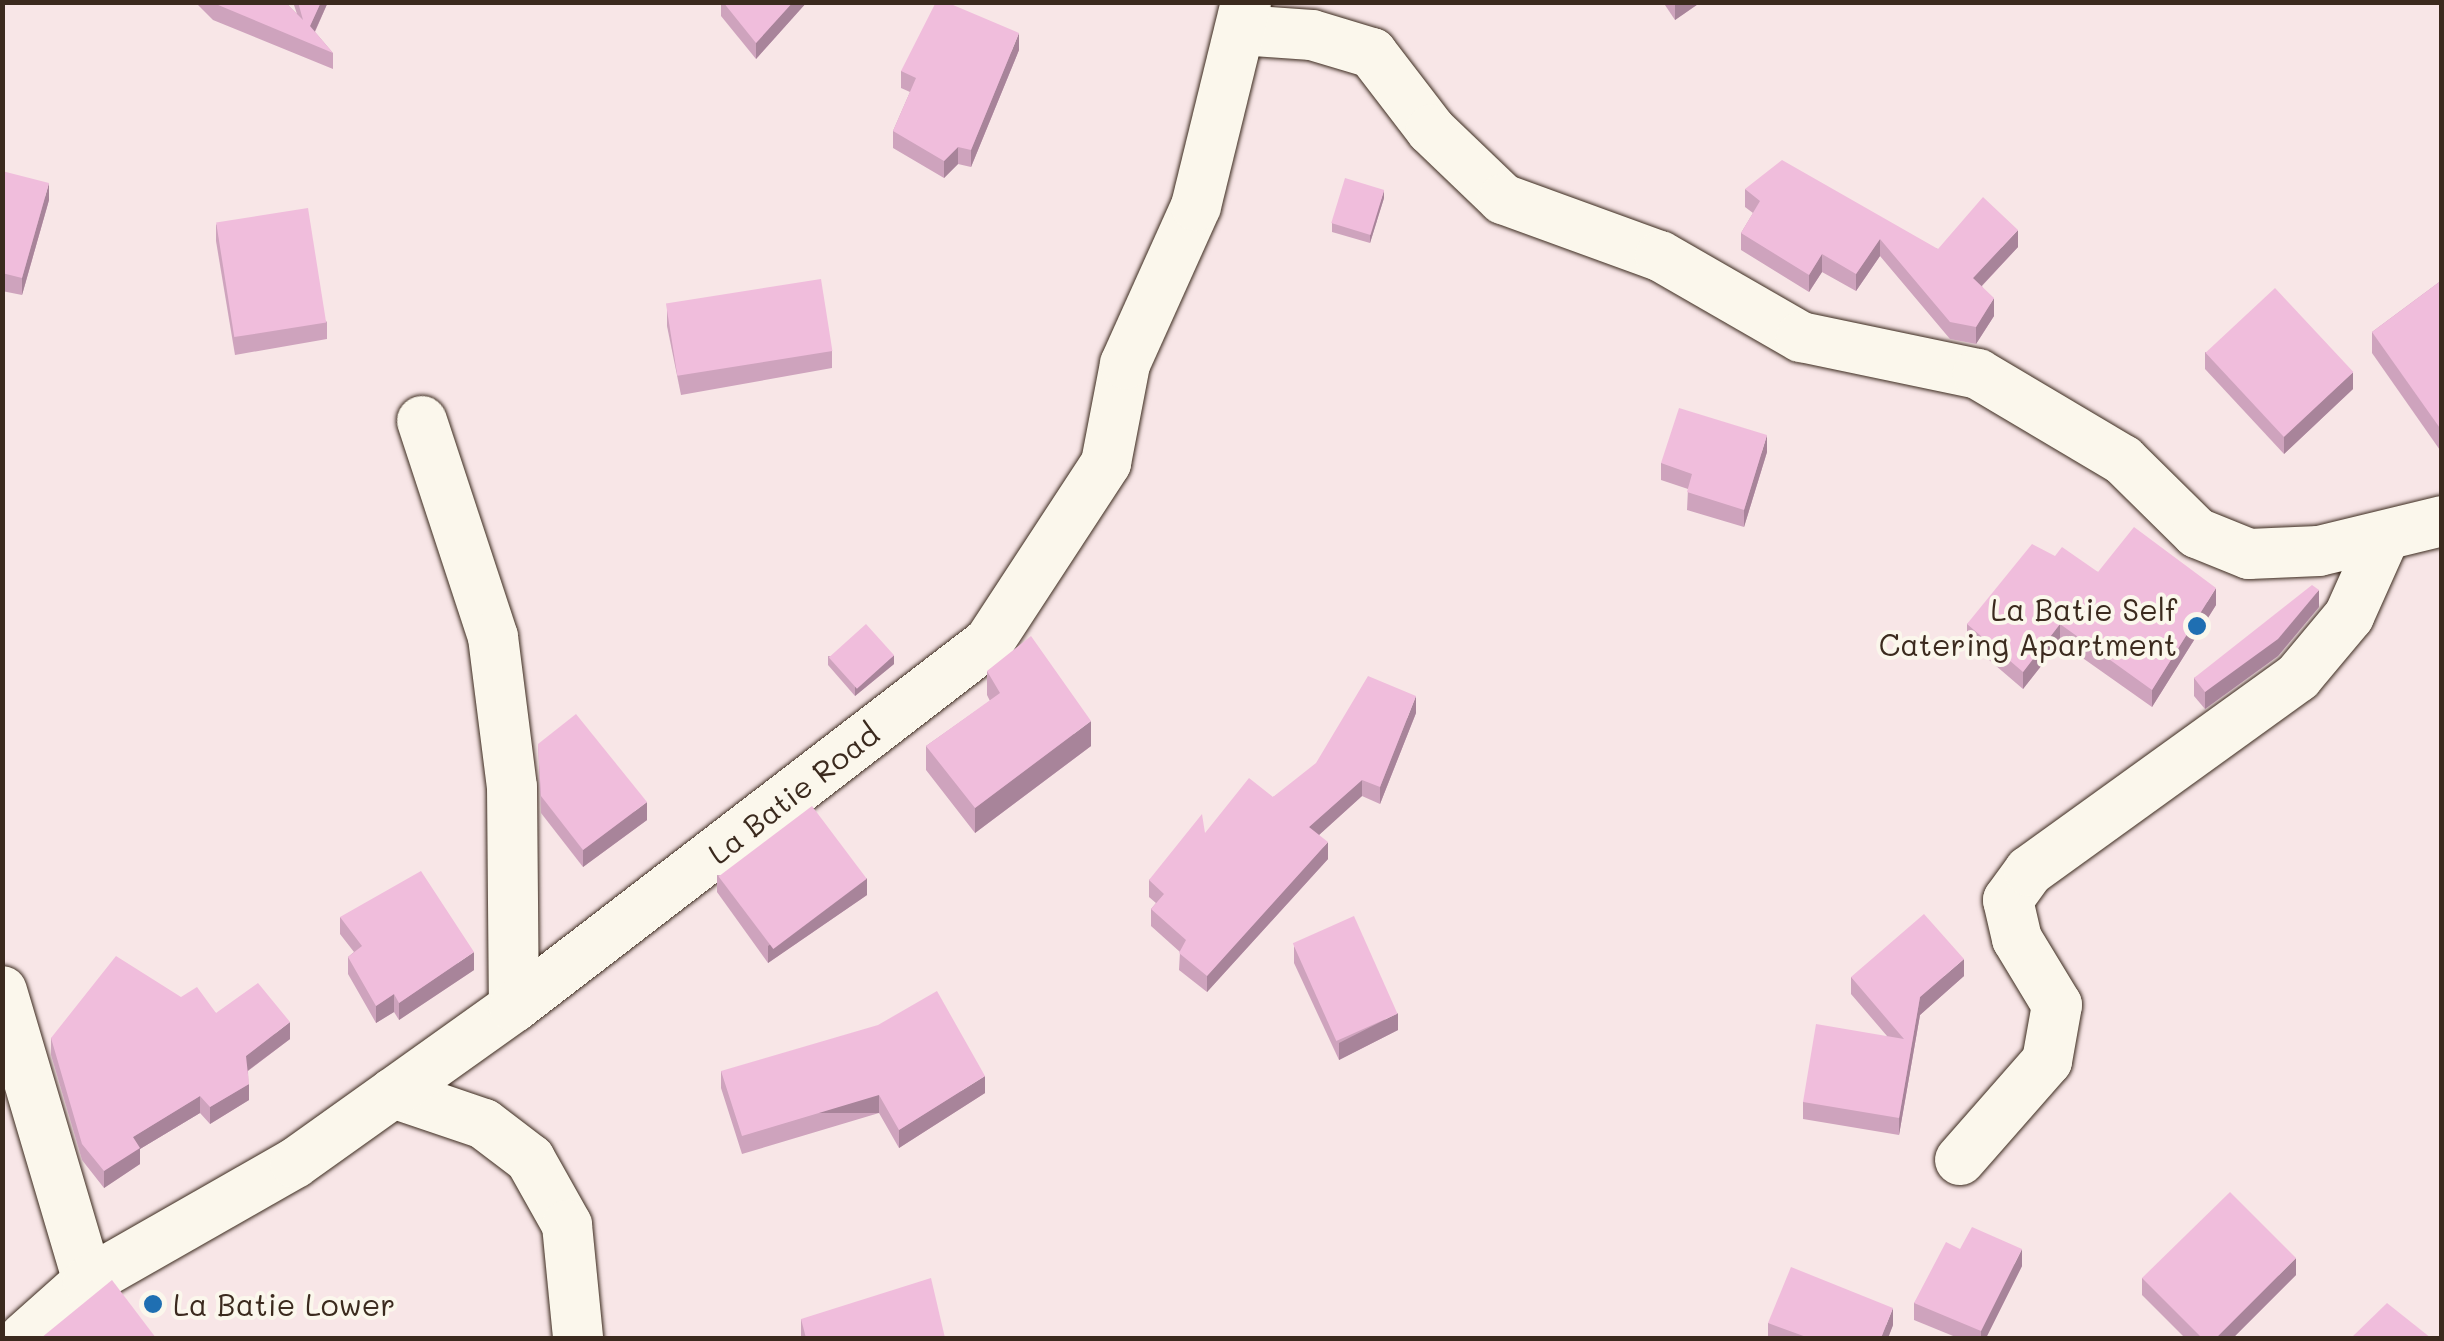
<!DOCTYPE html>
<html>
<head>
<meta charset="utf-8">
<style>
  body { margin:0 }
  #map { position:relative; width:2444px; height:1341px; overflow:hidden; background:#f8e6e7; font-family:Mali,sans-serif }
  div>[style] { position:absolute }
  .roads { filter:drop-shadow(0 0 2px #3b2a1e) drop-shadow(0 0 2px #3b2a1e) }
  .minor>* { height:50px; margin:-25px; padding:0 25px; transform-origin:25px; border-radius:25px; background:#fbf7ec }
  .wall>* { inset:0; background:#cea3bd }
  .shaded-wall>* { inset:0; background:#a8849a; transform-origin:0 0 }
  .building>* { inset:0; background:#f0bddc; transform-origin:0 0 }
  .dots>* { width:28px; height:28px; translate:-50% -50%; box-sizing:border-box; border:5px solid #fbf7ec; border-radius:50% }
  span { translate:-50% -50%; white-space:nowrap; text-align:center; line-height:1.15; -webkit-text-stroke:8px #fbf7ec; paint-order:stroke }
  .poi-label { font-size:30px; color:#3b2a1e }
  .right { translate:-100% -50%; text-align:right }
  .left { translate:0 -50%; text-align:left }
  .street-label { font-size:30px; color:#3b2a1e }
  .frame { position:absolute; inset:0; border:5px solid #3b2a1e; pointer-events:none }
</style>
</head>
<body>
<div id="map">
  <div class="roads">
    <div class="minor">
      <i style="left:1240px;top:30px;width:72px;rotate:4deg"></i>
      <i style="left:1312px;top:35px;width:63px;rotate:16.7deg"></i>
      <i style="left:1372px;top:53px;width:97px;rotate:52.5deg"></i>
      <i style="left:1431px;top:130px;width:100px;rotate:43.8deg"></i>
      <i style="left:1503px;top:199px;width:167px;rotate:20deg"></i>
      <i style="left:1660px;top:256px;width:163px;rotate:29.9deg"></i>
      <i style="left:1801px;top:337px;width:181px;rotate:11.8deg"></i>
      <i style="left:1978px;top:374px;width:169px;rotate:30.7deg"></i>
      <i style="left:2123px;top:460px;width:104px;rotate:44.6deg"></i>
      <i style="left:2197px;top:533px;width:56px;rotate:22deg"></i>
      <i style="left:2249px;top:554px;width:70px;rotate:-2.5deg"></i>
      <i style="left:2319px;top:551px;width:127px;rotate:-13.7deg"></i>
      <i style="left:422px;top:421px;width:227px;rotate:71.8deg"></i>
      <i style="left:493px;top:637px;width:151px;rotate:82.8deg"></i>
      <i style="left:512px;top:787px;width:220px;rotate:89.5deg"></i>
      <i style="left:2px;top:991px;width:302px;rotate:73.5deg"></i>
      <i style="left:393px;top:1093px;width:96px;rotate:18.8deg"></i>
      <i style="left:484px;top:1124px;width:58px;rotate:37.3deg"></i>
      <i style="left:530px;top:1159px;width:76px;rotate:60.7deg"></i>
      <i style="left:567px;top:1225px;width:114px;rotate:84.4deg"></i>
      <i style="left:1960px;top:1160px;width:132px;rotate:-48.7deg"></i>
      <i style="left:2047px;top:1061px;width:57px;rotate:-79.9deg"></i>
      <i style="left:2057px;top:1005px;width:77px;rotate:-121.2deg"></i>
      <i style="left:2017px;top:939px;width:40px;rotate:-103deg"></i>
      <i style="left:2008px;top:900px;width:36px;rotate:-54deg"></i>
      <i style="left:2029px;top:871px;width:332px;rotate:-35.8deg"></i>
      <i style="left:2298px;top:677px;width:80px;rotate:-50.1deg"></i>
      <i style="left:2349px;top:616px;width:83px;rotate:-65.9deg"></i>
      <i style="left:24px;top:1338px;width:86px;rotate:-41.7deg"></i>
      <i style="left:88px;top:1281px;width:238px;rotate:-29.7deg"></i>
      <i style="left:295px;top:1163px;width:269px;rotate:-35.5deg"></i>
      <i style="left:514px;top:1007px;width:599px;rotate:-37.54deg"></i>
      <i style="left:989px;top:642px;width:214px;rotate:-56.8deg"></i>
      <i style="left:1106px;top:463px;width:101px;rotate:-79.1deg"></i>
      <i style="left:1125px;top:364px;width:173px;rotate:-65.8deg"></i>
      <i style="left:1196px;top:206px;width:210px;rotate:-76.2deg"></i>
    </div>
  </div>
  <div class="wall">
    <i style="clip-path:polygon(195px 2px,285px 2px,297px 14px,293px 2px,328px 2px,315px 32px,333px 53px,333px 69px,213px 20px)"></i>
    <i style="clip-path:polygon(721px 2px,807px 2px,756px 59px,721px 16px)"></i>
    <i style="clip-path:polygon(1663px 2px,1701px 2px,1675px 20px)"></i>
    <i style="clip-path:polygon(1019px 50px,971px 167px,958px 164px,944px 178px,893px 148px,893px 131px,910px 92px,901px 88px,901px 71px)"></i>
    <i style="clip-path:polygon(2px 171px,49px 200px,22px 295px,2px 291px)"></i>
    <i style="clip-path:polygon(1745px 189px,1938px 249px,2018px 247px,1982px 286px,1994px 316px,1976px 344px,1950px 339px,1880px 256px,1856px 291px,1822px 272px,1809px 292px,1741px 250px,1741px 233px,1753px 213px,1745px 207px)"></i>
    <i style="clip-path:polygon(1384px 198px,1370px 243px,1332px 232px,1332px 223px)"></i>
    <i style="clip-path:polygon(216px 224px,327px 322px,327px 339px,235px 355px,216px 241px)"></i>
    <i style="clip-path:polygon(2442px 280px,2442px 453px,2372px 353px,2372px 332px)"></i>
    <i style="clip-path:polygon(667px 309px,832px 351px,832px 368px,681px 395px,667px 326px)"></i>
    <i style="clip-path:polygon(2205px 352px,2353px 389px,2284px 454px,2205px 369px)"></i>
    <i style="clip-path:polygon(1767px 452px,1744px 527px,1687px 510px,1688px 489px,1661px 480px,1661px 463px)"></i>
    <i style="clip-path:polygon(2055px 556px,2098px 572px,2216px 605px,2152px 707px,2060px 642px,2023px 689px,1967px 641px,1967px 624px)"></i>
    <i style="clip-path:polygon(2319px 607px,2278px 656px,2205px 709px,2194px 696px,2194px 678px)"></i>
    <i style="clip-path:polygon(828px 656px,894px 664px,855px 696px,828px 665px)"></i>
    <i style="clip-path:polygon(987px 671px,1091px 746px,975px 833px,926px 770px,926px 746px,990px 701px,987px 695px)"></i>
    <i style="clip-path:polygon(1416px 713px,1380px 804px,1362px 796px,1319px 835px,1328px 859px,1207px 992px,1179px 970px,1180px 952px,1151px 926px,1151px 909px,1156px 903px,1149px 897px,1149px 880px,1273px 797px)"></i>
    <i style="clip-path:polygon(538px 744px,647px 820px,583px 867px,541px 813px)"></i>
    <i style="clip-path:polygon(717px 875px,867px 895px,768px 963px,717px 892px)"></i>
    <i style="clip-path:polygon(340px 917px,474px 970px,399px 1020px,394px 1012px,376px 1023px,348px 974px,348px 957px,354px 952px,340px 934px)"></i>
    <i style="clip-path:polygon(1294px 946px,1398px 1030px,1339px 1060px,1294px 963px)"></i>
    <i style="clip-path:polygon(1964px 976px,1920px 1015px,1899px 1135px,1803px 1119px,1803px 1102px,1887px 1036px,1851px 994px,1851px 977px)"></i>
    <i style="clip-path:polygon(181px 997px,216px 1013px,290px 1039px,248px 1071px,249px 1100px,210px 1124px,200px 1113px,140px 1149px,140px 1164px,104px 1188px,82px 1160px,51px 1055px,51px 1038px)"></i>
    <i style="clip-path:polygon(721px 1071px,985px 1093px,899px 1148px,879px 1113px,742px 1154px,721px 1088px)"></i>
    <i style="clip-path:polygon(1960px 1249px,2022px 1266px,1986px 1338px,1958px 1338px,1914px 1320px,1914px 1303px)"></i>
    <i style="clip-path:polygon(2296px 1275px,2233px 1338px,2185px 1338px,2142px 1295px,2142px 1278px)"></i>
    <i style="clip-path:polygon(801px 1319px,945px 1338px,801px 1338px)"></i>
    <i style="clip-path:polygon(1768px 1323px,1893px 1325px,1888px 1338px,1768px 1338px)"></i>
  </div>
  <div class="shaded-wall">
    <i style="clip-path:polygon(321px 2px,328px 2px,310px 42px,310px 26px)"></i>
    <i style="clip-path:polygon(793px 2px,807px 2px,756px 59px,756px 43px)"></i>
    <i style="clip-path:polygon(1675px 2px,1701px 2px,1675px 20px)"></i>
    <i style="clip-path:polygon(1019px 33px,1019px 50px,971px 167px,971px 150px)"></i>
    <i style="clip-path:polygon(958px 147px,958px 164px,944px 178px,944px 161px)"></i>
    <i style="clip-path:polygon(49px 183px,49px 200px,22px 295px,22px 278px)"></i>
    <i style="clip-path:polygon(1384px 190px,1384px 198px,1370px 243px,1370px 234px)"></i>
    <i style="clip-path:polygon(2018px 230px,2018px 247px,1973px 295px,1973px 278px)"></i>
    <i style="clip-path:polygon(1880px 239px,1880px 256px,1856px 291px,1856px 274px)"></i>
    <i style="clip-path:polygon(1822px 254px,1822px 272px,1809px 292px,1809px 275px)"></i>
    <i style="clip-path:polygon(1994px 298px,1994px 316px,1976px 344px,1976px 327px)"></i>
    <i style="clip-path:polygon(2353px 372px,2353px 389px,2284px 454px,2284px 436px)"></i>
    <i style="clip-path:polygon(1767px 435px,1767px 452px,1744px 527px,1744px 510px)"></i>
    <i style="clip-path:polygon(2216px 588px,2216px 605px,2152px 707px,2152px 690px)"></i>
    <i style="clip-path:polygon(2319px 590px,2319px 607px,2278px 656px,2205px 709px,2205px 692px)"></i>
    <i style="clip-path:polygon(2060px 624px,2060px 642px,2023px 689px,2023px 672px)"></i>
    <i style="clip-path:polygon(894px 655px,894px 664px,855px 696px,855px 687px)"></i>
    <i style="clip-path:polygon(1416px 696px,1416px 713px,1380px 804px,1380px 787px)"></i>
    <i style="clip-path:polygon(1091px 721px,1091px 746px,975px 833px,975px 808px)"></i>
    <i style="clip-path:polygon(1362px 780px,1362px 796px,1309px 844px,1309px 827px)"></i>
    <i style="clip-path:polygon(647px 802px,647px 820px,583px 867px,583px 850px)"></i>
    <i style="clip-path:polygon(1328px 842px,1328px 859px,1207px 992px,1207px 976px)"></i>
    <i style="clip-path:polygon(867px 878px,867px 895px,768px 963px,768px 946px)"></i>
    <i style="clip-path:polygon(474px 952px,474px 970px,399px 1020px,399px 1003px)"></i>
    <i style="clip-path:polygon(1964px 959px,1964px 976px,1920px 1015px,1899px 1135px,1899px 1118px,1920px 997px)"></i>
    <i style="clip-path:polygon(394px 994px,394px 1012px,376px 1023px,376px 1006px)"></i>
    <i style="clip-path:polygon(1398px 1013px,1398px 1030px,1339px 1060px,1339px 1043px)"></i>
    <i style="clip-path:polygon(290px 1022px,290px 1039px,246px 1072px,246px 1056px)"></i>
    <i style="clip-path:polygon(985px 1076px,985px 1093px,899px 1148px,899px 1130px)"></i>
    <i style="clip-path:polygon(249px 1084px,249px 1100px,210px 1124px,210px 1107px)"></i>
    <i style="left:879px;top:1095px;width:18px;height:143px;rotate:90deg"></i>
    <i style="clip-path:polygon(200px 1096px,200px 1113px,140px 1149px,140px 1164px,104px 1188px,104px 1171px,133px 1137px)"></i>
    <i style="clip-path:polygon(2022px 1249px,2022px 1266px,1986px 1338px,1981px 1338px,1981px 1331px)"></i>
    <i style="clip-path:polygon(2296px 1258px,2296px 1275px,2233px 1338px,2216px 1338px)"></i>
    <i style="clip-path:polygon(1893px 1308px,1893px 1325px,1888px 1338px,1881px 1338px)"></i>
  </div>
  <div class="building">
    <i style="clip-path:polygon(211px 2px,285px 2px,303px 20px,298px 2px,321px 2px,310px 26px,333px 53px)"></i>
    <i style="clip-path:polygon(723px 2px,793px 2px,756px 43px)"></i>
    <i style="clip-path:polygon(936px 2px,946px 2px,1019px 33px,971px 150px,958px 147px,944px 161px,893px 131px,916px 78px,901px 71px)"></i>
    <i style="clip-path:polygon(1782px 160px,1938px 249px,1983px 197px,2018px 230px,1973px 278px,1994px 298px,1976px 327px,1950px 322px,1880px 239px,1856px 274px,1822px 254px,1809px 275px,1741px 233px,1760px 201px,1745px 189px)"></i>
    <i style="clip-path:polygon(2px 171px,49px 183px,22px 278px,2px 273px)"></i>
    <i style="left:1345px;top:178px;width:41px;height:47px;rotate:17deg"></i>
    <i style="left:308px;top:208px;width:116px;height:93px;rotate:81deg"></i>
    <i style="left:821px;top:279px;width:73px;height:157px;rotate:81deg"></i>
    <i style="clip-path:polygon(2442px 280px,2442px 431px,2372px 332px)"></i>
    <i style="left:2275px;top:288px;width:115px;height:95px;rotate:47deg"></i>
    <i style="clip-path:polygon(1679px 408px,1767px 435px,1744px 510px,1687px 492px,1692px 474px,1661px 463px)"></i>
    <i style="clip-path:polygon(2134px 527px,2216px 588px,2152px 690px,2060px 624px,2023px 672px,1967px 624px,2032px 544px,2055px 556px,2062px 547px,2098px 572px)"></i>
    <i style="clip-path:polygon(2312px 585px,2319px 590px,2278px 639px,2205px 692px,2194px 678px)"></i>
    <i style="left:866px;top:624px;width:42px;height:50px;rotate:48deg"></i>
    <i style="clip-path:polygon(1031px 636px,1091px 721px,975px 808px,926px 746px,1000px 693px,987px 671px)"></i>
    <i style="clip-path:polygon(1368px 676px,1416px 696px,1380px 787px,1362px 780px,1309px 827px,1328px 842px,1207px 976px,1179px 953px,1186px 940px,1151px 909px,1164px 894px,1149px 880px,1202px 814px,1205px 833px,1249px 778px,1273px 797px,1316px 763px)"></i>
    <i style="clip-path:polygon(576px 714px,647px 802px,583px 850px,541px 796px,538px 744px)"></i>
    <i style="left:812px;top:806px;width:91px;height:117px;rotate:53deg"></i>
    <i style="clip-path:polygon(421px 871px,474px 952px,399px 1003px,394px 994px,376px 1006px,348px 957px,362px 946px,340px 917px)"></i>
    <i style="clip-path:polygon(1924px 914px,1964px 959px,1920px 997px,1899px 1118px,1803px 1102px,1816px 1024px,1904px 1039px,1851px 977px)"></i>
    <i style="left:1354px;top:916px;width:107px;height:67px;rotate:66deg"></i>
    <i style="clip-path:polygon(116px 956px,181px 997px,197px 987px,216px 1013px,258px 983px,290px 1022px,246px 1056px,249px 1084px,210px 1107px,200px 1096px,133px 1137px,140px 1148px,104px 1171px,82px 1144px,51px 1038px)"></i>
    <i style="clip-path:polygon(937px 991px,985px 1076px,899px 1130px,879px 1095px,742px 1136px,721px 1071px,878px 1025px)"></i>
    <i style="clip-path:polygon(2230px 1192px,2296px 1258px,2216px 1338px,2202px 1338px,2142px 1278px)"></i>
    <i style="clip-path:polygon(1972px 1227px,2022px 1249px,1981px 1331px,1914px 1303px,1946px 1242px,1960px 1249px)"></i>
    <i style="clip-path:polygon(1791px 1267px,1893px 1308px,1881px 1338px,1809px 1338px,1768px 1323px)"></i>
    <i style="clip-path:polygon(931px 1278px,945px 1338px,806px 1338px,801px 1319px)"></i>
    <i style="clip-path:polygon(112px 1280px,156px 1338px,41px 1338px)"></i>
    <i style="clip-path:polygon(2387px 1303px,2431px 1338px,2351px 1338px)"></i>
  </div>
  <div class="dots">
    <i style="left:2197px;top:626px;background:#1f6fb2"></i>
    <i style="left:153px;top:1304px;background:#1f6fb2"></i>
  </div>
  <div class="poi-label">
    <span class="right" style="left:2177px;top:626px">La Batie Self<br>Catering Apartment</span>
    <span class="left" style="left:173px;top:1304px">La Batie Lower</span>
  </div>
  <div class="street-label">
    <span style="left:793px;top:793px;rotate:-38deg">La Batie Road</span>
  </div>
  <div class="frame"></div>
</div>
</body>
</html>
